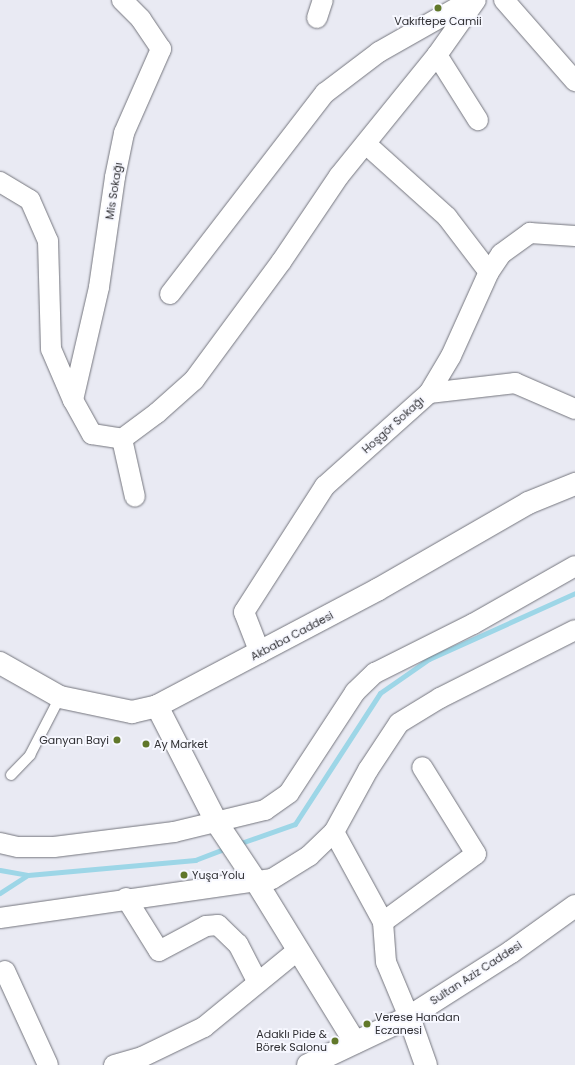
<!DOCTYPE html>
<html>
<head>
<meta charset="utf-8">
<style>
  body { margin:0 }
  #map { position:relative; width:575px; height:1065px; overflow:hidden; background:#e9eaf3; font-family:Poppins,sans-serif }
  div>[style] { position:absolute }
  .stream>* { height:5px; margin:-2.5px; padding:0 2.5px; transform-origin:2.5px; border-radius:2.5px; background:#9dd6e7 }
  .roads { filter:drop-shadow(0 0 1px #74757d) drop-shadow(0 0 1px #74757d) }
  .lane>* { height:10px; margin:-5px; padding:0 5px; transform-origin:5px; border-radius:5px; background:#fff }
  .street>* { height:20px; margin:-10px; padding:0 10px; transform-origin:10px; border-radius:10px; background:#fff }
  .secondary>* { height:22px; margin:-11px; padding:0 11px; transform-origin:11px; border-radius:11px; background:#fff }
  .primary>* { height:22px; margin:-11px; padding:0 11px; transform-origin:11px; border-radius:11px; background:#fff }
  .dots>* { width:11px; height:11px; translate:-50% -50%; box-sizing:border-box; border:2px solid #f7f8ff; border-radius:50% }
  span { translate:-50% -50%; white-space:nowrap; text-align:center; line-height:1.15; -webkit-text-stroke:3.5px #f7f8ff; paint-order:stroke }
  .poi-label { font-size:11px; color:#2f2f33 }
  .right { translate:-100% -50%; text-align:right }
  .left { translate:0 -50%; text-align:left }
  .street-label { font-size:11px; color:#2f2f33 }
</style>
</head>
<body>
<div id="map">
  <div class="stream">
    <i style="left:238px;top:844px;width:60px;rotate:-19.3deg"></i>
    <i style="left:295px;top:824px;width:156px;rotate:-57deg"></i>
    <i style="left:380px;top:693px;width:60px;rotate:-34.8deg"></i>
    <i style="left:429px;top:659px;width:160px;rotate:-24.3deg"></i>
    <i style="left:0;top:870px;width:28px;rotate:10deg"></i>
    <i style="left:0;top:893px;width:33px;rotate:-33deg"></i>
    <i style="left:28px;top:875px;width:168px;rotate:-5.1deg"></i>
    <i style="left:195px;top:860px;width:34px;rotate:-21deg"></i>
  </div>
  <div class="roads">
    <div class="lane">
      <i style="left:11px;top:775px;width:28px;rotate:-46deg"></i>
      <i style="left:30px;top:755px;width:65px;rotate:-62.7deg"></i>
    </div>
    <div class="street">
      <i style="left:504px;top:0;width:108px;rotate:48.8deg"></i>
      <i style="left:317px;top:18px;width:19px;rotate:-72deg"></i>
      <i style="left:437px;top:55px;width:77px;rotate:57.8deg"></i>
      <i style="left:366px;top:144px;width:109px;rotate:42deg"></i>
      <i style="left:447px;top:217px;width:69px;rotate:52.6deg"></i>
      <i style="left:0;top:182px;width:35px;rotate:31deg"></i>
      <i style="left:30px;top:200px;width:45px;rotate:66.3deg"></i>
      <i style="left:48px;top:241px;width:108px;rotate:88.4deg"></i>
      <i style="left:51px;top:349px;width:56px;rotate:66.7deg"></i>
      <i style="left:73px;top:400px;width:39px;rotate:61deg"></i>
      <i style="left:92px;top:434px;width:30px;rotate:9deg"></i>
      <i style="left:122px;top:439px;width:44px;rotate:-36.6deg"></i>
      <i style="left:157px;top:413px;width:50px;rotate:-41.7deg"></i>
      <i style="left:194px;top:380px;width:147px;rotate:-53.6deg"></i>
      <i style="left:281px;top:262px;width:104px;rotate:-56deg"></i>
      <i style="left:339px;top:176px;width:156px;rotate:-51deg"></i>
      <i style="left:437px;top:55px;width:67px;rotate:-54.7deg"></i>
      <i style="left:170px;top:294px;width:254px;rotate:-52.4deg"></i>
      <i style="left:325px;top:93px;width:68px;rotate:-37.2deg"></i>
      <i style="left:379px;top:52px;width:106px;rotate:-29.5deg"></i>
      <i style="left:429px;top:393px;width:87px;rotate:-6.6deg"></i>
      <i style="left:515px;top:383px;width:65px;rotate:23.4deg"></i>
      <i style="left:73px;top:400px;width:116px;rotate:-77deg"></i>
      <i style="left:99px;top:287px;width:111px;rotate:-81.7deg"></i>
      <i style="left:115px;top:177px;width:45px;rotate:-78.4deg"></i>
      <i style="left:124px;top:133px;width:92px;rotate:-66.2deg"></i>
      <i style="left:161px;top:49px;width:36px;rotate:-124deg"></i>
      <i style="left:141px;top:19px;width:27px;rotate:-135deg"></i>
      <i style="left:122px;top:439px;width:59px;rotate:77.4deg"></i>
      <i style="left:260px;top:653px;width:44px;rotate:-111.3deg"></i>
      <i style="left:244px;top:612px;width:150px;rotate:-57.3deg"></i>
      <i style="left:325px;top:486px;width:140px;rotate:-41.8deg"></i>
      <i style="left:429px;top:393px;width:43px;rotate:-59.3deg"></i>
      <i style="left:451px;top:356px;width:92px;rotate:-65.7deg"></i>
      <i style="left:489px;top:272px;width:22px;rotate:-56deg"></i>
      <i style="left:501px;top:254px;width:36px;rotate:-36deg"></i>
      <i style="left:530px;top:233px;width:45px;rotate:3.8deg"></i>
      <i style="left:334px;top:832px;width:102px;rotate:61.4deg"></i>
      <i style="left:383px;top:922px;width:40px;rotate:85.7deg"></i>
      <i style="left:386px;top:962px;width:60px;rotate:67.3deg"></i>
      <i style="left:0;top:843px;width:18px;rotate:13deg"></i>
      <i style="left:18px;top:847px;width:36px"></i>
      <i style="left:54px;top:847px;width:121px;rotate:-7.1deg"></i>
      <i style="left:174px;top:832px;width:94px;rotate:-13.6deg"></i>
      <i style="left:265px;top:810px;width:29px;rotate:-35deg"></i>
      <i style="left:289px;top:793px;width:121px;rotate:-56.8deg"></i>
      <i style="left:355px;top:692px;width:28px;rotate:-44deg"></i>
      <i style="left:375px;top:673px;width:110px;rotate:-26.6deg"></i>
      <i style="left:473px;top:624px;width:117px;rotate:-29.6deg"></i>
      <i style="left:126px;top:898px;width:62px;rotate:58.1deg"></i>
      <i style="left:159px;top:951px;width:53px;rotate:-28deg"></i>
      <i style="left:206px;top:926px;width:12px;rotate:-5deg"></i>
      <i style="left:218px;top:925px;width:28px;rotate:44deg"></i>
      <i style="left:238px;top:944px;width:42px;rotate:62.8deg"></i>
      <i style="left:0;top:918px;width:275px;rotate:-8.2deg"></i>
      <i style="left:272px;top:879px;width:44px;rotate:-31.9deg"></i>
      <i style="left:309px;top:856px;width:35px;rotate:-44deg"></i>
      <i style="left:334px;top:832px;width:71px;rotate:-61.3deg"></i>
      <i style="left:368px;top:770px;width:56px;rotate:-56.6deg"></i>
      <i style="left:399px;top:723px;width:48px;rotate:-31.4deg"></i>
      <i style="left:440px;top:698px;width:151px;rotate:-26.7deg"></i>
      <i style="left:383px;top:922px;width:115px;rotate:-36.2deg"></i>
      <i style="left:476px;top:854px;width:102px;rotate:-121.8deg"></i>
      <i style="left:5px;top:971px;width:103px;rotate:65.4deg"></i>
      <i style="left:114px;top:1065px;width:29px;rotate:-16deg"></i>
      <i style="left:142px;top:1057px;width:69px;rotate:-25.8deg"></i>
      <i style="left:204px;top:1027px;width:120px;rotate:-39.3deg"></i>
    </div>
    <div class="secondary">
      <i style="left:157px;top:706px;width:131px;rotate:62.9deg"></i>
      <i style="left:217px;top:823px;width:72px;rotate:56.3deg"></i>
      <i style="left:257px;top:883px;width:187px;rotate:58.4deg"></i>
      <i style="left:409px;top:1017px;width:51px;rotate:70.5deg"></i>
      <i style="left:308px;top:1065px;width:112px;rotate:-25.4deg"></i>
      <i style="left:409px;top:1017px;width:121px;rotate:-32.5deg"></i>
      <i style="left:511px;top:952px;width:79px;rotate:-35.7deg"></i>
    </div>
    <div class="primary">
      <i style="left:0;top:663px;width:69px;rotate:29.5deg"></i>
      <i style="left:60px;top:697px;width:74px;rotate:11.8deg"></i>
      <i style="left:132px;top:712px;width:26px;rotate:-13deg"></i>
      <i style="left:157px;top:706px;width:249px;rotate:-27.8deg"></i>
      <i style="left:377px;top:590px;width:174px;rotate:-29.9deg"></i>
      <i style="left:528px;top:503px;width:51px;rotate:-22deg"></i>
    </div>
  </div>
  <div class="dots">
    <i style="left:438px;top:8px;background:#61782a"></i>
    <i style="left:117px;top:740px;background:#61782a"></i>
    <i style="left:146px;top:744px;background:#61782a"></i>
    <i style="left:184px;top:875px;background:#61782a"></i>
    <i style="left:367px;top:1024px;background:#61782a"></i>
    <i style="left:335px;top:1041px;background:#61782a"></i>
  </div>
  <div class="poi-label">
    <span style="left:438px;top:21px">Vakıftepe Camii</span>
    <span class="right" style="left:109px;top:740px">Ganyan Bayi</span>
    <span class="left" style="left:154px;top:744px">Ay Market</span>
    <span class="left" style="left:192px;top:875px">Yuşa Yolu</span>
    <span class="left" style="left:375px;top:1024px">Verese Handan<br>Eczanesi</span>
    <span class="right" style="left:327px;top:1041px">Adaklı Pide &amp;<br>Börek Salonu</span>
  </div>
  <div class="street-label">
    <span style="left:114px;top:191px;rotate:-81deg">Mis Sokağı</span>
    <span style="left:393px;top:425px;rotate:-42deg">Hoşgör Sokağı</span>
    <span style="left:292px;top:636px;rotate:-28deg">Akbaba Caddesi</span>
    <span style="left:476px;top:973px;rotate:-33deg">Sultan Aziz Caddesi</span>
  </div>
</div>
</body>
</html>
